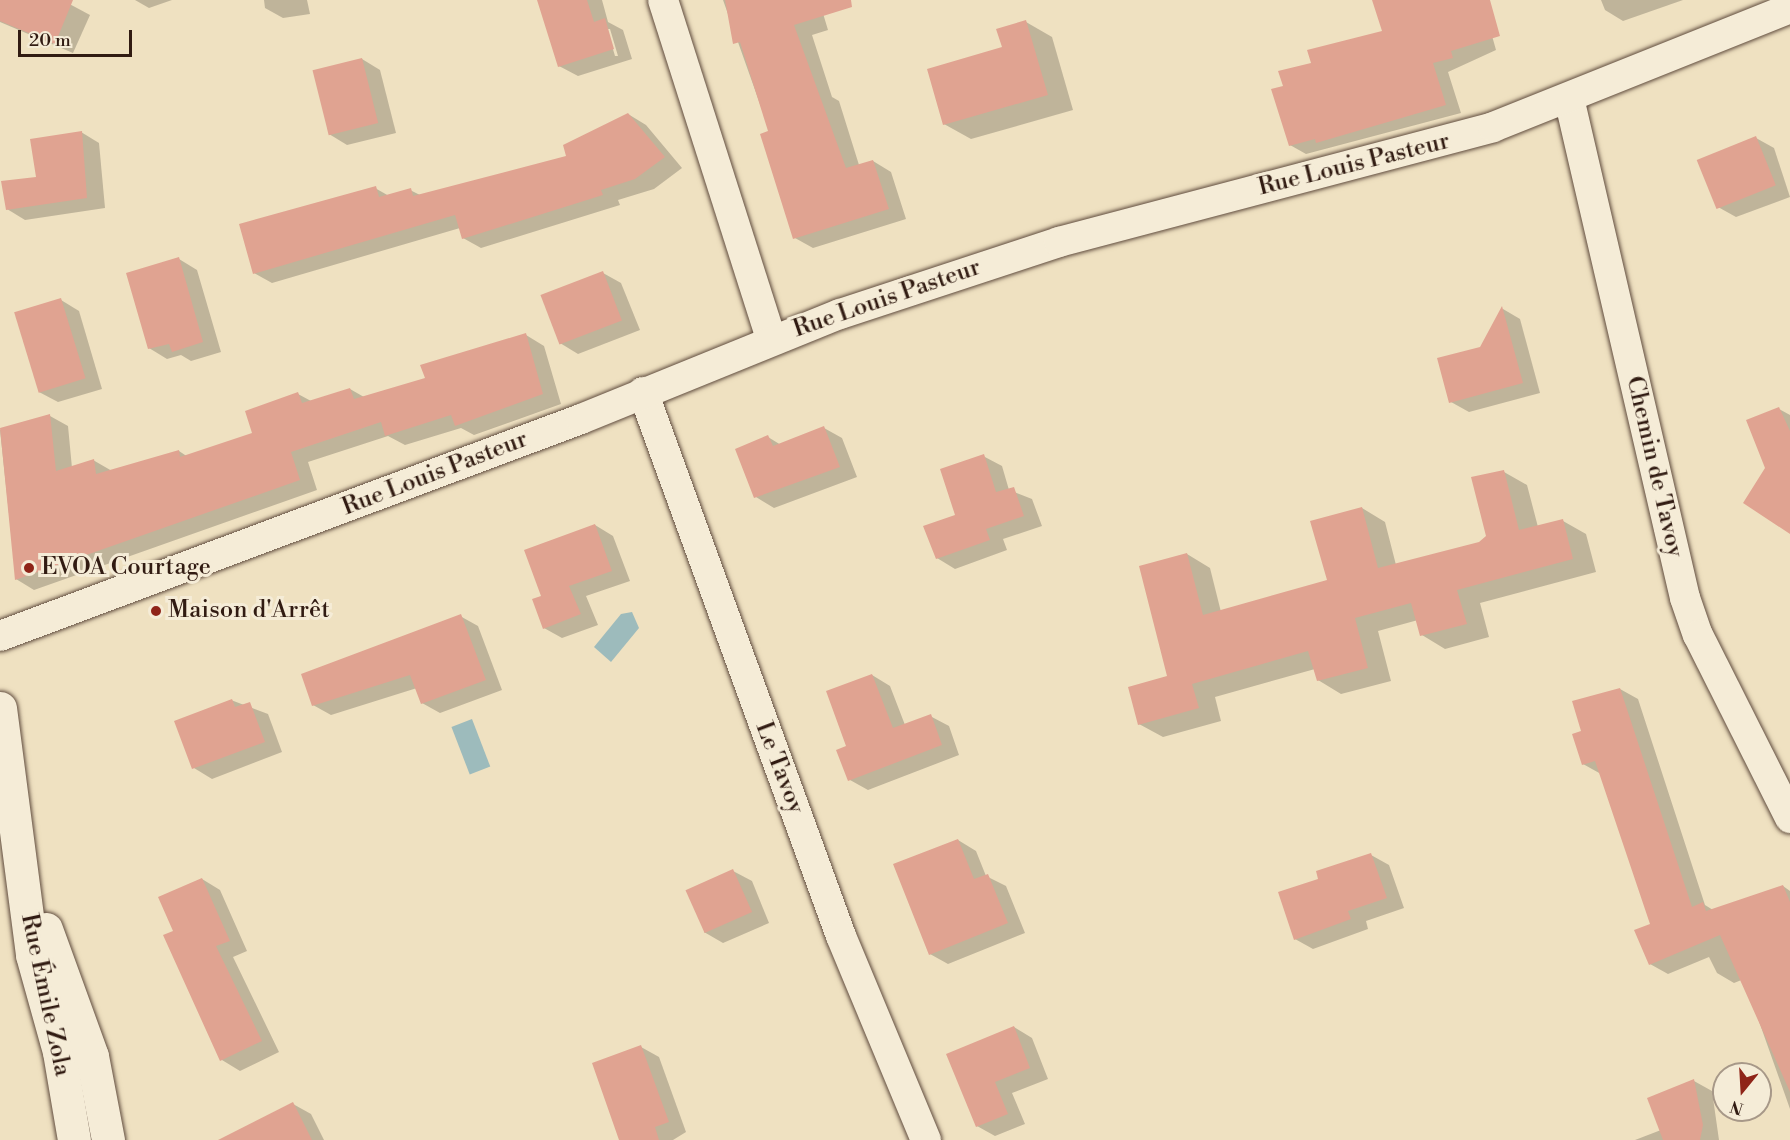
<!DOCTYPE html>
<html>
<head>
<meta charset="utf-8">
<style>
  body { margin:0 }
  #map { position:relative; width:1790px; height:1140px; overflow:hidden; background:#efe1c1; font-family:"Libre Bodoni",serif }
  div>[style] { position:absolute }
  .water>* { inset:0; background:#9dbbbc; transform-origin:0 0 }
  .shadow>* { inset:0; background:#0003 }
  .building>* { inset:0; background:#e0a391; transform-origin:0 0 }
  .roads { filter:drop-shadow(0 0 2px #604c3e) drop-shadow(0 0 2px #604c3e) }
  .street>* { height:30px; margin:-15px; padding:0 15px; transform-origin:15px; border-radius:15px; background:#f5ecd7 }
  .secondary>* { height:33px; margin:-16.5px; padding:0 16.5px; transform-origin:16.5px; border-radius:16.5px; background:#f5ecd7 }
  .dots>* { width:16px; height:16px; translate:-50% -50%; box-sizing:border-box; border:3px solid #f5ecd7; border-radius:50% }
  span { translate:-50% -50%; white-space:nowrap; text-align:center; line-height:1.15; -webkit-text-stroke:6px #f5ecd7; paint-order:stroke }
  .street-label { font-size:24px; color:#311b12 }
  .poi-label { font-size:24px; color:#311b12 }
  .left { translate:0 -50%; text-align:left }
  .north { position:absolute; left:1712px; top:1062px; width:60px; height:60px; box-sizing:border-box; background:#f5ecd7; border:2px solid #a79888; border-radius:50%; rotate:198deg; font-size:16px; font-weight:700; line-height:24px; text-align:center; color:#311b12 }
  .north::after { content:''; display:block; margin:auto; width:21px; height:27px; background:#8f2418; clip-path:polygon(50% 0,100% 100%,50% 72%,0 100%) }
  .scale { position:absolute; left:18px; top:30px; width:114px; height:27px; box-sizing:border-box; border:3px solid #311b12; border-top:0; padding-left:8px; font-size:18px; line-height:21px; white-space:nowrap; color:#311b12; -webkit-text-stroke:4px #f5ecd7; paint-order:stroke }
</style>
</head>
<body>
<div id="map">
  <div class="water">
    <i style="clip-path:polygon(632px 612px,639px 628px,611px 662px,594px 647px,621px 614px)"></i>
    <i style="left:472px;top:719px;width:51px;height:22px;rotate:69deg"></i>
  </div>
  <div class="shadow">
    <i style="clip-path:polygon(0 0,62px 0,90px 15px,73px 53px,0 22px)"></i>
    <i style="clip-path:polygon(135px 0,172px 0,149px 8px)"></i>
    <i style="clip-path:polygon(264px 0,307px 0,310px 14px,283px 18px,265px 8px)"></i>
    <i style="clip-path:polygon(evenodd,541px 0,602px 0,608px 22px,623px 30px,632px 59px,578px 76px,559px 66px,541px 0,607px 29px,610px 29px,618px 56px,615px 56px,607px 29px)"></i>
    <i style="clip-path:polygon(723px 0,819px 0,828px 30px,812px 35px,832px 97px,839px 101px,859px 165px,873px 161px,891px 172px,906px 219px,813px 248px,795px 238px,770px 132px)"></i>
    <i style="clip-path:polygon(1374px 0,1482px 0,1496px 50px,1448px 72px,1461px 113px,1306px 154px,1290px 145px,1285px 87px,1313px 64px,1384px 32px)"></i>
    <i style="clip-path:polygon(1601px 0,1683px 0,1623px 21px,1605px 10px)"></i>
    <i style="clip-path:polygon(1026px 22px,1052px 37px,1073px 110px,971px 139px,944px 124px)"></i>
    <i style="clip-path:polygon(362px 59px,380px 70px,396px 133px,347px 145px,329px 134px)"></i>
    <i style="clip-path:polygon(628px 114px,646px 125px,682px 168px,654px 189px,618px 200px,620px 205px,481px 248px,463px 238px,460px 228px,272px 283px,254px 273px,375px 188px,389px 196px,410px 190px,420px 195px,568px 157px)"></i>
    <i style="clip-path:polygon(81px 132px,99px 143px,105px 208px,25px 220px,7px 209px)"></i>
    <i style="clip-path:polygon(1756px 138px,1774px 148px,1790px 197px,1736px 217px,1718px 207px)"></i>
    <i style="clip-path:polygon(179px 259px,197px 270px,221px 352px,191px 361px,181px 355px,167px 359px,149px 348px)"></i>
    <i style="clip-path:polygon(603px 273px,621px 283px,640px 330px,578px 354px,560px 343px)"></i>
    <i style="clip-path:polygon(61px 300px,79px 311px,102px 389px,58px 402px,39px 392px)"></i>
    <i style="clip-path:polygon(1503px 309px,1520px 319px,1540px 393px,1469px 412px,1451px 402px)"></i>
    <i style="clip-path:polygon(526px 335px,544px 346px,561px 404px,474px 435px,461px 428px,405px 445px,388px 436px,308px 462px,317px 490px,34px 590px,16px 579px,0 430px,50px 416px,68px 426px,72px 468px,93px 460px,112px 471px,179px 451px,188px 457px,254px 434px,298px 394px,311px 401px,350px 389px,364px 397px,427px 379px)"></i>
    <i style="clip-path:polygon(1779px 409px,1790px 415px,1790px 531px)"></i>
    <i style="clip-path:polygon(824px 428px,842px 438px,857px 477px,774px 508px,756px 497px,737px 450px,768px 437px,781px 445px)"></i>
    <i style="clip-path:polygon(983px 456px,1002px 466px,1009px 490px,1032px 499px,1042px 526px,1003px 539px,1007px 550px,955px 569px,937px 558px)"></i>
    <i style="clip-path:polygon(1504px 472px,1527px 485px,1538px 527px,1563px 521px,1586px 534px,1596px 572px,1480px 603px,1489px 637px,1445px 649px,1422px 635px,1418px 620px,1378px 631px,1391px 681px,1341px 694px,1318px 680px,1315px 669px,1215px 697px,1221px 721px,1163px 737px,1139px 724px,1169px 677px,1187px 554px,1210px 568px,1221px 612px,1329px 581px,1362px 508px,1385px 522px,1396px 565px,1479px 543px,1488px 536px)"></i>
    <i style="clip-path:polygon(595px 525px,613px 536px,630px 581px,586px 596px,598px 625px,562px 638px,544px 628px,543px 596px)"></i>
    <i style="clip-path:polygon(460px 616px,478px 626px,502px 690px,440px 713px,422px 703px,417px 688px,331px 715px,313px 705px)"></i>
    <i style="clip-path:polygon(872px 675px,890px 686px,905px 725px,930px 716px,949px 726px,959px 755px,868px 790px,850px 780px,848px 747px)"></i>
    <i style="clip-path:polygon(1620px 689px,1638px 699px,1705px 905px,1713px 910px,1783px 886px,1790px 891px,1790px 1109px,1744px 979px,1734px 983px,1717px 973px,1709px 957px,1668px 974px,1650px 964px,1652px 925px,1601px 774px,1583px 764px,1583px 732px)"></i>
    <i style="clip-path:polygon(231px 700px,268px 714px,282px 752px,212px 779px,194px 768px,176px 722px)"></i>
    <i style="clip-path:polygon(958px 840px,976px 851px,986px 876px,1006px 886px,1025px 933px,948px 964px,930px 954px)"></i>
    <i style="clip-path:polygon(1371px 855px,1389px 865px,1404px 908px,1366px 921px,1368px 929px,1313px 949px,1295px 939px,1320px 880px)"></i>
    <i style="clip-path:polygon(733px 871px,752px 881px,769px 923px,723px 943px,704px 932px)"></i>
    <i style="clip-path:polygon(202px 879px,220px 890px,247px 951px,233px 957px,279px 1052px,240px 1071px,222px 1060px,175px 932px)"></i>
    <i style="clip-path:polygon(1014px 1027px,1032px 1038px,1048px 1079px,1012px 1093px,1025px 1124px,995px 1136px,977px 1126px)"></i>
    <i style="clip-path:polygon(641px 1047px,659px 1057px,686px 1132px,673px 1140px,621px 1140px)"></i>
    <i style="clip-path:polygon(1694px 1081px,1712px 1091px,1719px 1140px,1635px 1140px,1661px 1130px)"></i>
    <i style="clip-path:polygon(293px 1104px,311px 1114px,324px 1140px,238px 1140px)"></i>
  </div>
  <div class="building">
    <i style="clip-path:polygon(0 0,73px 0,55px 44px,0 21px)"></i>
    <i style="clip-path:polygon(537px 0,587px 0,594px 22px,605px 18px,614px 49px,558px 67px)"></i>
    <i style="clip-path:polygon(725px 0,851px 0,852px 7px,794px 25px,846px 168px,873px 160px,889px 209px,793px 239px,760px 134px,768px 131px,740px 42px,733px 44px)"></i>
    <i style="clip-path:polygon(1372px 0,1490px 0,1500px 36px,1451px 51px,1453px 58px,1433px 63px,1446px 105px,1316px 143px,1315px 139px,1289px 146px,1271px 89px,1283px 86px,1278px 71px,1311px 63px,1307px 50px,1382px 31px)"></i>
    <i style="clip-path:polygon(1026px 20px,1048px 95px,943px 125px,927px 69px,1002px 47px,996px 29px)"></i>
    <i style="left:362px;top:58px;width:67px;height:51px;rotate:76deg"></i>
    <i style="clip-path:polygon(628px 113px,665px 157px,635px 179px,601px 190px,603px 195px,462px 239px,455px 215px,253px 274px,239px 224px,376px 186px,379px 197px,411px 188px,413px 196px,566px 156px,563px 145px)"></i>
    <i style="clip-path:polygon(82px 131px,87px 198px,6px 210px,1px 181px,36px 177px,30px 139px)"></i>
    <i style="left:1756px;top:136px;width:53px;height:64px;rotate:68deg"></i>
    <i style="clip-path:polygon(179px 257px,203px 342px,172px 352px,169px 344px,148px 349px,126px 273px)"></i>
    <i style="left:603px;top:271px;width:53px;height:67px;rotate:69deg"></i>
    <i style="left:61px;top:298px;width:84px;height:49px;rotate:73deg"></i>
    <i style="clip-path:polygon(1502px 306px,1523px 383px,1449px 403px,1437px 358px,1480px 347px)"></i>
    <i style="clip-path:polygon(526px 333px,543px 394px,455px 426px,451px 415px,385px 436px,381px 422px,291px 452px,300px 480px,15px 580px,0 428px,50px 414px,56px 471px,94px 459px,96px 474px,179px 450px,180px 457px,252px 433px,245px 411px,298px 392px,302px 403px,350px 388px,354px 399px,425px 378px,420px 365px)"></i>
    <i style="clip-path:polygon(1779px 407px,1790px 431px,1790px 534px,1743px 503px,1765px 468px,1746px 420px)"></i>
    <i style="clip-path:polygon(824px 426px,840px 467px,754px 498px,735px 449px,768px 435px,773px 446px)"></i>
    <i style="clip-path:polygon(984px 454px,996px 492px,1014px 487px,1024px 516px,986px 529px,990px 540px,936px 559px,923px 526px,955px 515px,940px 469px)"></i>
    <i style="clip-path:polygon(1504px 470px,1519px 530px,1563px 519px,1573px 559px,1457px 590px,1467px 624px,1420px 636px,1411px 603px,1355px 618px,1368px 668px,1317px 681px,1308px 651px,1192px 684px,1199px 708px,1138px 725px,1128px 687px,1167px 676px,1139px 566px,1187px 553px,1203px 615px,1327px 580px,1310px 521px,1362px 507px,1378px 568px,1479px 542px,1486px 536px,1471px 477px)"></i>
    <i style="clip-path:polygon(595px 524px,612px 571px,569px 586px,581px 614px,543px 629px,532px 599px,541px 596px,524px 550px)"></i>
    <i style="clip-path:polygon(461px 614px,486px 680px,421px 704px,410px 675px,312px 706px,301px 674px)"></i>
    <i style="clip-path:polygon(872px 674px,893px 728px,931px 714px,942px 745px,848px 781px,836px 750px,846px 746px,826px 691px)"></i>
    <i style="clip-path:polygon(1620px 688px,1692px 907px,1703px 902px,1706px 911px,1783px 885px,1790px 902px,1790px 1092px,1720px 935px,1649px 965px,1634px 930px,1650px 924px,1595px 761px,1582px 765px,1572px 734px,1581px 731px,1572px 701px)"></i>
    <i style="clip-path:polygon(232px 699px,235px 707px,250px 702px,265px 742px,192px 769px,174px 721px)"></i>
    <i style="clip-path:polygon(958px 839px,974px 879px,988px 874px,1008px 923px,929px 955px,893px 864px)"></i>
    <i style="clip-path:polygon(1371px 853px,1387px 898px,1348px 911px,1351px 919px,1294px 940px,1278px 892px,1318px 879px,1316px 871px)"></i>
    <i style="left:733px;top:869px;width:47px;height:52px;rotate:66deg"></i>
    <i style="clip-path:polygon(202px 878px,230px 941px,216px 946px,262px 1041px,220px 1061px,163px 935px,173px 931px,158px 897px)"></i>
    <i style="clip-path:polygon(1014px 1026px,1030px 1068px,995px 1082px,1008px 1114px,976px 1127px,946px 1054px)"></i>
    <i style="clip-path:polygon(641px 1045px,669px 1122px,655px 1127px,659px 1140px,619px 1140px,592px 1063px)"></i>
    <i style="clip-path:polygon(1694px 1079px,1703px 1125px,1700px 1140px,1663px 1140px,1647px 1098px)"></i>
    <i style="clip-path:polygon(293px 1102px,312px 1140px,218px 1140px)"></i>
  </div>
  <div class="roads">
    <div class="street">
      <i style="left:663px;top:0;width:356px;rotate:72.3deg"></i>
      <i style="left:1569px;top:98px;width:513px;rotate:76.94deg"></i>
      <i style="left:1685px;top:598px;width:39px;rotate:71deg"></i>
      <i style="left:1698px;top:635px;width:205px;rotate:63.3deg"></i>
      <i style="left:643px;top:392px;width:579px;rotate:70deg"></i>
      <i style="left:841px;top:936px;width:221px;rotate:67.4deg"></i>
      <i style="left:0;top:636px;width:620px;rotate:-20.48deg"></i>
      <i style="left:581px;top:419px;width:279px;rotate:-22.1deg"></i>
      <i style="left:840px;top:314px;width:231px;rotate:-18.2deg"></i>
      <i style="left:1059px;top:242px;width:449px;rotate:-14.8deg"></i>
      <i style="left:1493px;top:127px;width:320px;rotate:-21.8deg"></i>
    </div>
    <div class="secondary">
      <i style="left:0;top:708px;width:249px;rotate:82.6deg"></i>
      <i style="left:32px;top:955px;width:101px;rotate:74.4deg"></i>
      <i style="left:59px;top:1052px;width:89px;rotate:80.3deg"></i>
      <i style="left:46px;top:929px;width:135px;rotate:70.1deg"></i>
      <i style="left:92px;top:1056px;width:86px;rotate:79.2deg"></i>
    </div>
  </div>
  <div class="dots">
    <i style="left:29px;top:568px;background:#8f2418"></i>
    <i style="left:156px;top:611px;background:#8f2418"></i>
  </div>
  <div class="street-label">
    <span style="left:1354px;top:165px;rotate:-14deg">Rue Louis Pasteur</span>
    <span style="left:887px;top:299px;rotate:-19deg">Rue Louis Pasteur</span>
    <span style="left:1654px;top:467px;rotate:77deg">Chemin de Tavoy</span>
    <span style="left:435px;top:474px;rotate:-21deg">Rue Louis Pasteur</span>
    <span style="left:779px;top:768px;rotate:69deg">Le Tavoy</span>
    <span style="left:45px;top:995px;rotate:78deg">Rue Émile Zola</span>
  </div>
  <div class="poi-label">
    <span class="left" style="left:41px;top:568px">EVOA Courtage</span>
    <span class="left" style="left:168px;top:611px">Maison d'Arrêt</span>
  </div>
  <div class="north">N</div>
  <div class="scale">20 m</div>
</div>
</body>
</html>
